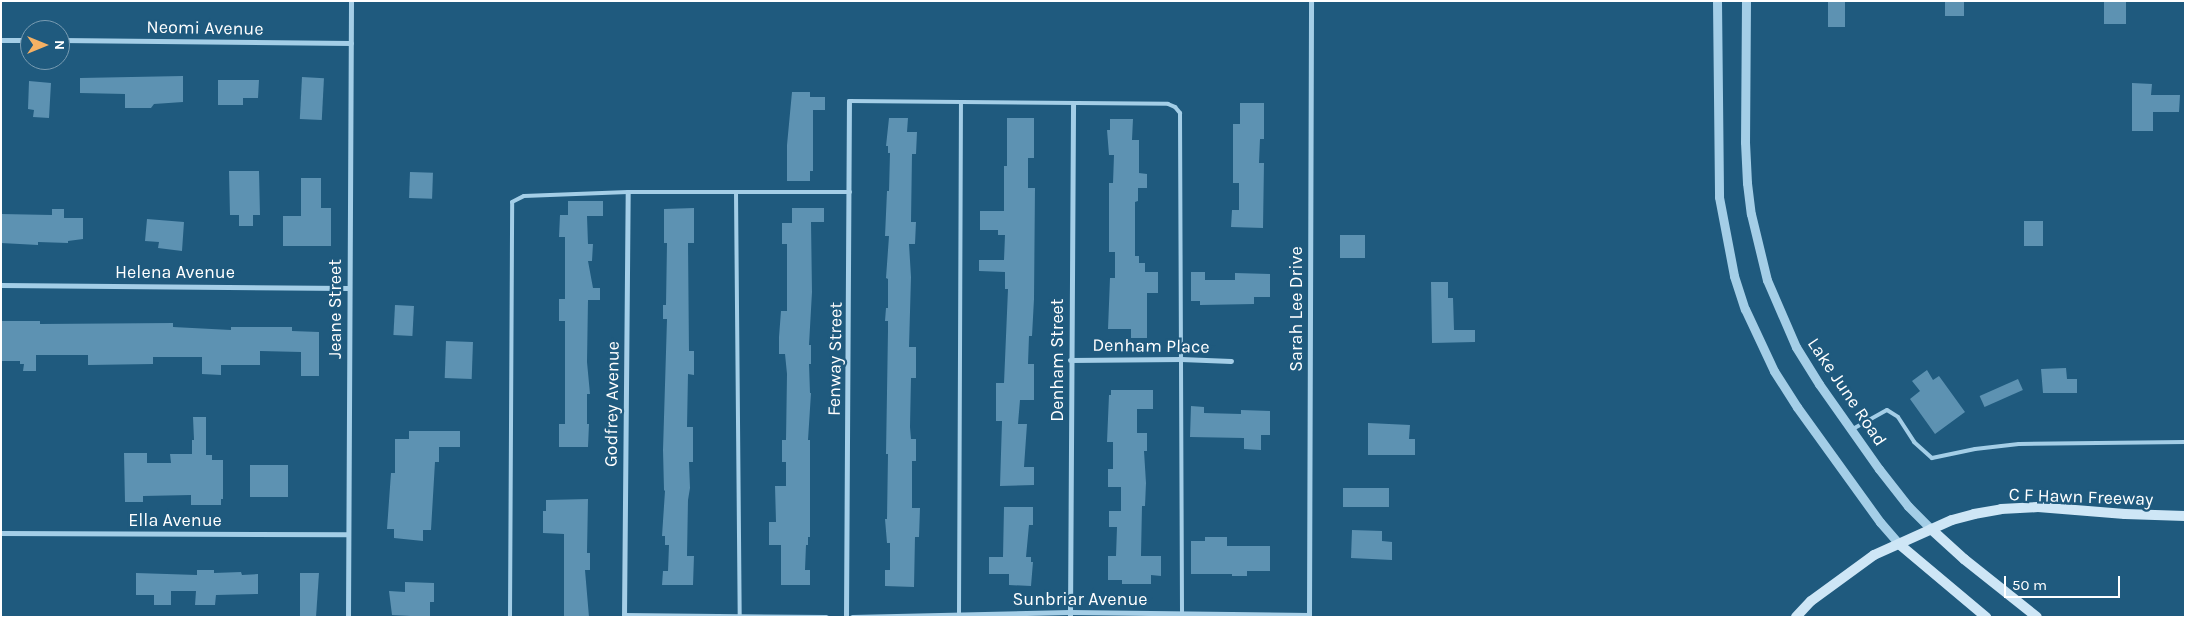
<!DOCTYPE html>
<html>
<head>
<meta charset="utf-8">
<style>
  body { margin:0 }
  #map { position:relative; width:2186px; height:618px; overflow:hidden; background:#1f5a7e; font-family:Karla,sans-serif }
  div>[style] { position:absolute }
  .building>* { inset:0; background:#5d92b2; transform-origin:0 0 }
  .service>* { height:4px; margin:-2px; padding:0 2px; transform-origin:2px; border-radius:2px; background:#a4cee7 }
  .minor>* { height:5px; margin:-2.5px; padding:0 2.5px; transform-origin:2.5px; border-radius:2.5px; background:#a4cee7 }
  .tertiary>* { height:9px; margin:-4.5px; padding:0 4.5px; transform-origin:4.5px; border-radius:4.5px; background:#a4cee7 }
  .secondary>* { height:10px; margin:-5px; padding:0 5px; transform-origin:5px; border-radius:5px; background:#cee6f6 }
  span { translate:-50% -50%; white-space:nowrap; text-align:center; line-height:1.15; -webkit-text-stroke:4.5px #1f5a7e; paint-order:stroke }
  .street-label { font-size:18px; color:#fff }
  .frame { position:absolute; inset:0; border:2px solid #fff; pointer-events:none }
  .north { position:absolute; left:20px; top:20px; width:50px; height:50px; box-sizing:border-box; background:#1f5a7e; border:1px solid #799cb2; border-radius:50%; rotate:90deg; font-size:14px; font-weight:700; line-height:20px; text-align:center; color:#fff }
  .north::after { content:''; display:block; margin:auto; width:18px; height:22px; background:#f5b164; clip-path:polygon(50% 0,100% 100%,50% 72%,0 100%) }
  .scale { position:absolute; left:2004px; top:576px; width:116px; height:22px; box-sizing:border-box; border:2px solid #fff; border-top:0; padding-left:6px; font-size:15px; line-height:18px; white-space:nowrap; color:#fff; -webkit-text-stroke:4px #1f5a7e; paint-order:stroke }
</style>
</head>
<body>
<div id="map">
  <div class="building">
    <i style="left:1828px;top:1px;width:17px;height:26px"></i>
    <i style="left:1945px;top:1px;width:19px;height:15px"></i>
    <i style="left:2104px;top:1px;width:22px;height:23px"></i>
    <i style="clip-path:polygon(183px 76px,183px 102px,154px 104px,151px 108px,125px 108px,125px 94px,80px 93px,80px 78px)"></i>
    <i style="left:302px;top:77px;width:22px;height:42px;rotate:3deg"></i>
    <i style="clip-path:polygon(218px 80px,259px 80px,258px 98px,243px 98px,243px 105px,218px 105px)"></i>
    <i style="clip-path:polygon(29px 81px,51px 83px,49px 118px,33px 117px,34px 110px,28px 109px)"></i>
    <i style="clip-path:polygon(2132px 83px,2152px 84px,2151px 95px,2180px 95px,2179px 112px,2153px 112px,2153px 131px,2132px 131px)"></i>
    <i style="clip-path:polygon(792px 92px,810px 92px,810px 97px,825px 97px,825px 110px,813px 110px,813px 171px,810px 171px,810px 181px,787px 181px,787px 145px)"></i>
    <i style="clip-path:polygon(1240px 103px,1264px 103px,1264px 139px,1260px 139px,1259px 163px,1264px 163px,1263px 228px,1231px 227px,1232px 210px,1239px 210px,1239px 183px,1233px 183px,1233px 124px,1240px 124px)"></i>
    <i style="clip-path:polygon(889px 118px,908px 118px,907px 132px,917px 132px,916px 154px,912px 154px,911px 222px,916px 222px,915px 244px,909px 244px,911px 277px,909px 347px,916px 347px,916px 378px,911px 378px,910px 427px,911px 439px,916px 439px,916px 461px,912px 461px,912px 508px,920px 508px,919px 537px,915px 537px,914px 587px,885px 586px,885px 570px,890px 570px,890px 543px,887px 543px,885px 519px,887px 519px,888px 454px,886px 454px,888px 330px,888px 321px,885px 321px,886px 308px,888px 308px,888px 279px,886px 278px,889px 236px,885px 236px,887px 191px,889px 191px,890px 153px,888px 153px,888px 146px,886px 146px)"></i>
    <i style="clip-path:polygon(1007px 118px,1034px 118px,1034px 158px,1028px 158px,1028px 188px,1035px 188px,1034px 299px,1032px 336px,1029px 336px,1028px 364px,1034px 364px,1034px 400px,1020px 400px,1018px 424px,1027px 424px,1024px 467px,1034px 467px,1034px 485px,1000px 486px,1002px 421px,996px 421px,996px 383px,1004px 383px,1008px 289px,1005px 289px,1005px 272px,979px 271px,979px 260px,1004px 260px,1005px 235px,998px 235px,998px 230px,980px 230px,980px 211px,1004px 211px,1004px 166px,1007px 166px)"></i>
    <i style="clip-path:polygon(1110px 119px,1133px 119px,1132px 140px,1139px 140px,1139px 173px,1147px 174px,1147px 188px,1138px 188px,1138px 201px,1135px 202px,1135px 256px,1139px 256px,1139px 263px,1145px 263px,1145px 272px,1158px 272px,1158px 293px,1147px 293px,1147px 338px,1131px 338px,1131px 329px,1108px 329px,1110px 278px,1115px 278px,1115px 252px,1109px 252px,1109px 183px,1113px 183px,1114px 155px,1109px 155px,1107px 130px,1110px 130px)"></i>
    <i style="clip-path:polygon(229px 171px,259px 171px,260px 215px,253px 215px,253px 226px,239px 226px,239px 215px,230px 215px)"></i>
    <i style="left:410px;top:172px;width:23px;height:26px;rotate:2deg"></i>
    <i style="clip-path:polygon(301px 178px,321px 178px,321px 208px,331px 208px,331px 246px,283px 246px,283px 216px,301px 216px)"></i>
    <i style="clip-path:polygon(568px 201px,603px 201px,603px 216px,587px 216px,588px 244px,593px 244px,592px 261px,588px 261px,593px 288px,600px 288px,600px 300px,588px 300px,587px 362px,590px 394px,587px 394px,587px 424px,589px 424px,588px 447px,559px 447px,559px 424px,565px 424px,565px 321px,559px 321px,559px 299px,565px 299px,565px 237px,559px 237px,560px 215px,568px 215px)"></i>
    <i style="clip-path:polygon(694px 208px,694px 243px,688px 243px,689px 351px,694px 351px,694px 375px,688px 374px,687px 427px,693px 427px,693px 462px,689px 462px,690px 488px,688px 500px,687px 556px,694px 556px,693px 585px,662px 585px,663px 571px,668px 571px,669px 545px,665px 545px,665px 536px,662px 536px,665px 491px,664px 490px,663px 450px,667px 319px,663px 319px,663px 305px,666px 305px,667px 243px,664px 243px,664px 209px)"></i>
    <i style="clip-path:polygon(792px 208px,824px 208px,824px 222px,811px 222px,812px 292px,809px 345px,811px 345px,811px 364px,809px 364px,810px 393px,811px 393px,808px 440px,810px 440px,810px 537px,808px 537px,808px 545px,806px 545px,805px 570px,810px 570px,810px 585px,781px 585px,781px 545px,769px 545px,769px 522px,776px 522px,775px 486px,786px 486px,786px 462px,782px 462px,782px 440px,786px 440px,787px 374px,785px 354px,779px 354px,779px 337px,781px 311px,787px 311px,787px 244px,782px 244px,782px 223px,792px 223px)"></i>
    <i style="clip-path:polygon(52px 209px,64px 209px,64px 218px,83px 218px,83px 239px,68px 241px,68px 243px,38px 242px,38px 245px,1px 243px,1px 214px,52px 215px)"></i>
    <i style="clip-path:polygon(147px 219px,184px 222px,182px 251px,158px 248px,159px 242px,145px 241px)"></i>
    <i style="left:2024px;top:221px;width:19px;height:25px"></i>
    <i style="left:1365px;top:235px;width:23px;height:25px;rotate:90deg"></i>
    <i style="clip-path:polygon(1191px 272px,1205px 272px,1205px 280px,1235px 280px,1235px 273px,1270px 274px,1270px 297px,1254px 297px,1254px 304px,1200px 305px,1200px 301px,1191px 301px)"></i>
    <i style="clip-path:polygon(1431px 282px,1448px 282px,1448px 298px,1453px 298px,1454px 330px,1475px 330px,1475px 342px,1432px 343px)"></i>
    <i style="left:395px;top:305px;width:19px;height:30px;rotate:3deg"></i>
    <i style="clip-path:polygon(1px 321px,40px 321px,40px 324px,173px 323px,173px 327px,231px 330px,231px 327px,292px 327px,292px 331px,319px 332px,319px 376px,301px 376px,301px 352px,260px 351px,260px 365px,221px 365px,221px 375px,202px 374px,202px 357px,153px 357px,153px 364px,88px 365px,88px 355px,36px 355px,36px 371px,23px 371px,24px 364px,20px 364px,20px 361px,1px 361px)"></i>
    <i style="left:446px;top:341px;width:27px;height:37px;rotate:2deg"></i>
    <i style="clip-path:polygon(2066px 368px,2067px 379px,2077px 379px,2077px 393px,2043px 393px,2041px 369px)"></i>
    <i style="clip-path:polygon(1927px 370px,1933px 380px,1939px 376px,1965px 412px,1935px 434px,1910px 399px,1920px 391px,1912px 381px)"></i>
    <i style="left:2018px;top:379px;width:12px;height:42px;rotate:66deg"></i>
    <i style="clip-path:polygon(1111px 390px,1153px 390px,1153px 409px,1137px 409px,1137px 433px,1147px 433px,1147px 451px,1144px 451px,1146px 483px,1145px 506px,1142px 506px,1141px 556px,1161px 556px,1161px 576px,1151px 575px,1151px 584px,1122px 584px,1122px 580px,1108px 580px,1108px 556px,1116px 556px,1117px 527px,1109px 527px,1109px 511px,1121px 511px,1121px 487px,1108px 487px,1108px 469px,1113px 469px,1113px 442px,1107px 442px,1109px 395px,1111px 395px)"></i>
    <i style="clip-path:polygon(1191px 406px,1204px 407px,1204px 413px,1241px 414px,1241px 410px,1270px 411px,1270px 435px,1261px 435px,1261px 450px,1244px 449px,1244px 438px,1190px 437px)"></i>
    <i style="clip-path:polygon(193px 417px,206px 417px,206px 455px,212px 455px,212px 460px,223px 460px,223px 499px,221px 499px,221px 505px,191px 505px,191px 495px,143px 496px,143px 502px,125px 502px,124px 453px,147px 453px,147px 463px,171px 463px,170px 454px,192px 454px,192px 440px,194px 440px)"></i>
    <i style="clip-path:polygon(1368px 423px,1410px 425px,1409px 439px,1415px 439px,1415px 455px,1368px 455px)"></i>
    <i style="clip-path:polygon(409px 431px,460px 431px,460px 447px,439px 447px,439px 462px,435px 462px,431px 530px,423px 530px,423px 541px,394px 538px,394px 529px,387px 529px,391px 473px,395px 473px,395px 439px,409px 439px)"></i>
    <i style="left:250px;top:465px;width:38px;height:32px"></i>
    <i style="left:1343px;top:488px;width:46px;height:19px"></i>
    <i style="clip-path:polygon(588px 499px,587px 553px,590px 553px,590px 570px,585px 570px,589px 617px,564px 617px,564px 534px,543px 533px,543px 511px,546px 511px,546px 500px)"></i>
    <i style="clip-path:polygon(1004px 507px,1033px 507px,1033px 525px,1029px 525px,1026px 557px,1031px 557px,1031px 562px,1033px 562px,1031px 586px,1009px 585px,1009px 574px,989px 574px,989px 557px,1003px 557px)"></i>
    <i style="clip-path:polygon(1352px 530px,1382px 531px,1382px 541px,1392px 542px,1392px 560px,1351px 558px)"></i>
    <i style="clip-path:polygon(1205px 537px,1227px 537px,1227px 546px,1270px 546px,1270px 571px,1247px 571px,1247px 576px,1232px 576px,1232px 574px,1191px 574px,1191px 541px,1205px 541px)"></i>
    <i style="clip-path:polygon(197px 570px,214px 570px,214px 573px,241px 572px,242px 575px,258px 574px,258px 594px,216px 595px,215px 605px,195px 605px,196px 591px,171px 591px,171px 605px,154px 605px,154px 595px,136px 595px,136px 573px,197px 575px)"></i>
    <i style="clip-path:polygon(300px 573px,319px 573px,316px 617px,300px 617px)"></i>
    <i style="clip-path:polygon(405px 582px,434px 583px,434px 602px,430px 602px,430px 617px,392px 615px,389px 591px,405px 592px)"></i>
  </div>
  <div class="service">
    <i style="left:849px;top:101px;width:319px;rotate:0.5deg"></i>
    <i style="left:1168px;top:104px;width:8px;rotate:23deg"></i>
    <i style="left:1175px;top:107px;width:8px;rotate:50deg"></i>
    <i style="left:1180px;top:113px;width:504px;rotate:89.77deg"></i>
    <i style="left:736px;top:192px;width:425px;rotate:89.5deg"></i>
    <i style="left:1851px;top:430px;width:41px;rotate:-29.1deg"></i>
    <i style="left:1887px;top:410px;width:13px;rotate:32deg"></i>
    <i style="left:1898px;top:417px;width:30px;rotate:57deg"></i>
    <i style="left:1914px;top:442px;width:24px;rotate:42deg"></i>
    <i style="left:1932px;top:458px;width:44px;rotate:-11.8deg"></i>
    <i style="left:1975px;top:449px;width:44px;rotate:-6.5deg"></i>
    <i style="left:2019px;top:444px;width:166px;rotate:-0.7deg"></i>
    <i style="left:959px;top:615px;width:513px;rotate:-89.78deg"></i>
    <i style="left:510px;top:617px;width:415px;rotate:-89.7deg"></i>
    <i style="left:512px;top:202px;width:13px;rotate:-27deg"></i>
    <i style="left:524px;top:196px;width:104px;rotate:-2.2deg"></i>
    <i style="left:628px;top:192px;width:222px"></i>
  </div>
  <div class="minor">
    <i style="left:1px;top:40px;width:29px"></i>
    <i style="left:60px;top:40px;width:291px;rotate:0.6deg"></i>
    <i style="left:1px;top:285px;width:347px;rotate:0.5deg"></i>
    <i style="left:1070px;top:360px;width:111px;rotate:-0.5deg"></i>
    <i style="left:1181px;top:359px;width:50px;rotate:2.3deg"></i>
    <i style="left:1px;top:533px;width:347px;rotate:0.2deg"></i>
    <i style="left:624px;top:615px;width:202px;rotate:0.6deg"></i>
    <i style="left:348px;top:617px;width:616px;rotate:-89.72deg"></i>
    <i style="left:624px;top:617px;width:425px;rotate:-89.5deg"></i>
    <i style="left:846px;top:617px;width:516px;rotate:-89.67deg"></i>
    <i style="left:852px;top:617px;width:218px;rotate:-1.3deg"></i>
    <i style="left:1070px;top:612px;width:239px;rotate:0.7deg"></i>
    <i style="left:1070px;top:617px;width:513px;rotate:-89.66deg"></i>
    <i style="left:1309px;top:617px;width:616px;rotate:-89.81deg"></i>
  </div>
  <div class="tertiary">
    <i style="left:1717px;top:1px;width:196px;rotate:89.4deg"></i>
    <i style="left:1719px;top:197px;width:80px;rotate:79.2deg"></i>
    <i style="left:1734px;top:276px;width:35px;rotate:72deg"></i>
    <i style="left:1745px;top:309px;width:68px;rotate:64.9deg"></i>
    <i style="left:1774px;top:371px;width:43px;rotate:57.4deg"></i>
    <i style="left:1797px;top:407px;width:142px;rotate:54.2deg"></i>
    <i style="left:1880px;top:522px;width:29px;rotate:49deg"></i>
    <i style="left:1746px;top:1px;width:141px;rotate:90.4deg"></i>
    <i style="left:1745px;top:142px;width:41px;rotate:87.2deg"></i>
    <i style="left:1747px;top:183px;width:31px;rotate:83deg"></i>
    <i style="left:1751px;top:214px;width:68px;rotate:76.4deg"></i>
    <i style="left:1767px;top:280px;width:73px;rotate:66.6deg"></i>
    <i style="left:1796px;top:347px;width:44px;rotate:58.1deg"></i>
    <i style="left:1819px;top:384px;width:104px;rotate:54.8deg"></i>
    <i style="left:1879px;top:469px;width:47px;rotate:51.9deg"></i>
    <i style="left:1908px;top:506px;width:33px;rotate:45deg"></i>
  </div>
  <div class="secondary">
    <i style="left:1931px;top:529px;width:45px;rotate:42.3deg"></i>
    <i style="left:1964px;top:559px;width:93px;rotate:38.5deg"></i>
    <i style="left:1899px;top:544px;width:114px;rotate:40deg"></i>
    <i style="left:1796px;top:617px;width:22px;rotate:-47deg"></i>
    <i style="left:1811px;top:601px;width:78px;rotate:-36.1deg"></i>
    <i style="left:1874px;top:555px;width:85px;rotate:-24.2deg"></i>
    <i style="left:1952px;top:520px;width:23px;rotate:-15deg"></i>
    <i style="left:1974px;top:514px;width:27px;rotate:-10deg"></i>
    <i style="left:2001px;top:509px;width:37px;rotate:-3deg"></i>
    <i style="left:2038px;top:507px;width:87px;rotate:4.6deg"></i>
    <i style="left:2125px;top:514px;width:60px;rotate:1.9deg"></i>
  </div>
  <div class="street-label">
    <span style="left:205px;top:28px;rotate:1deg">Neomi Avenue</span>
    <span style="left:175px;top:272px">Helena Avenue</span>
    <span style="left:335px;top:309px;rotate:-90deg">Jeane Street</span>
    <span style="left:1296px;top:309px;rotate:-90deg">Sarah Lee Drive</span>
    <span style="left:1151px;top:346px;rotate:1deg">Denham Place</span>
    <span style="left:835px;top:359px;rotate:-89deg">Fenway Street</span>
    <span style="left:1057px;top:360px;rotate:-90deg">Denham Street</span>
    <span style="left:1847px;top:392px;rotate:56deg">Lake June Road</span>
    <span style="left:612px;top:404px;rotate:-89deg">Godfrey Avenue</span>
    <span style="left:2081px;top:497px;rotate:2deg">C F Hawn Freeway</span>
    <span style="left:175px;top:520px">Ella Avenue</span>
    <span style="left:1080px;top:599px">Sunbriar Avenue</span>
  </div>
  <div class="frame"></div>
  <div class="north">N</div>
  <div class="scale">50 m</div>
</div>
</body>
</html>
